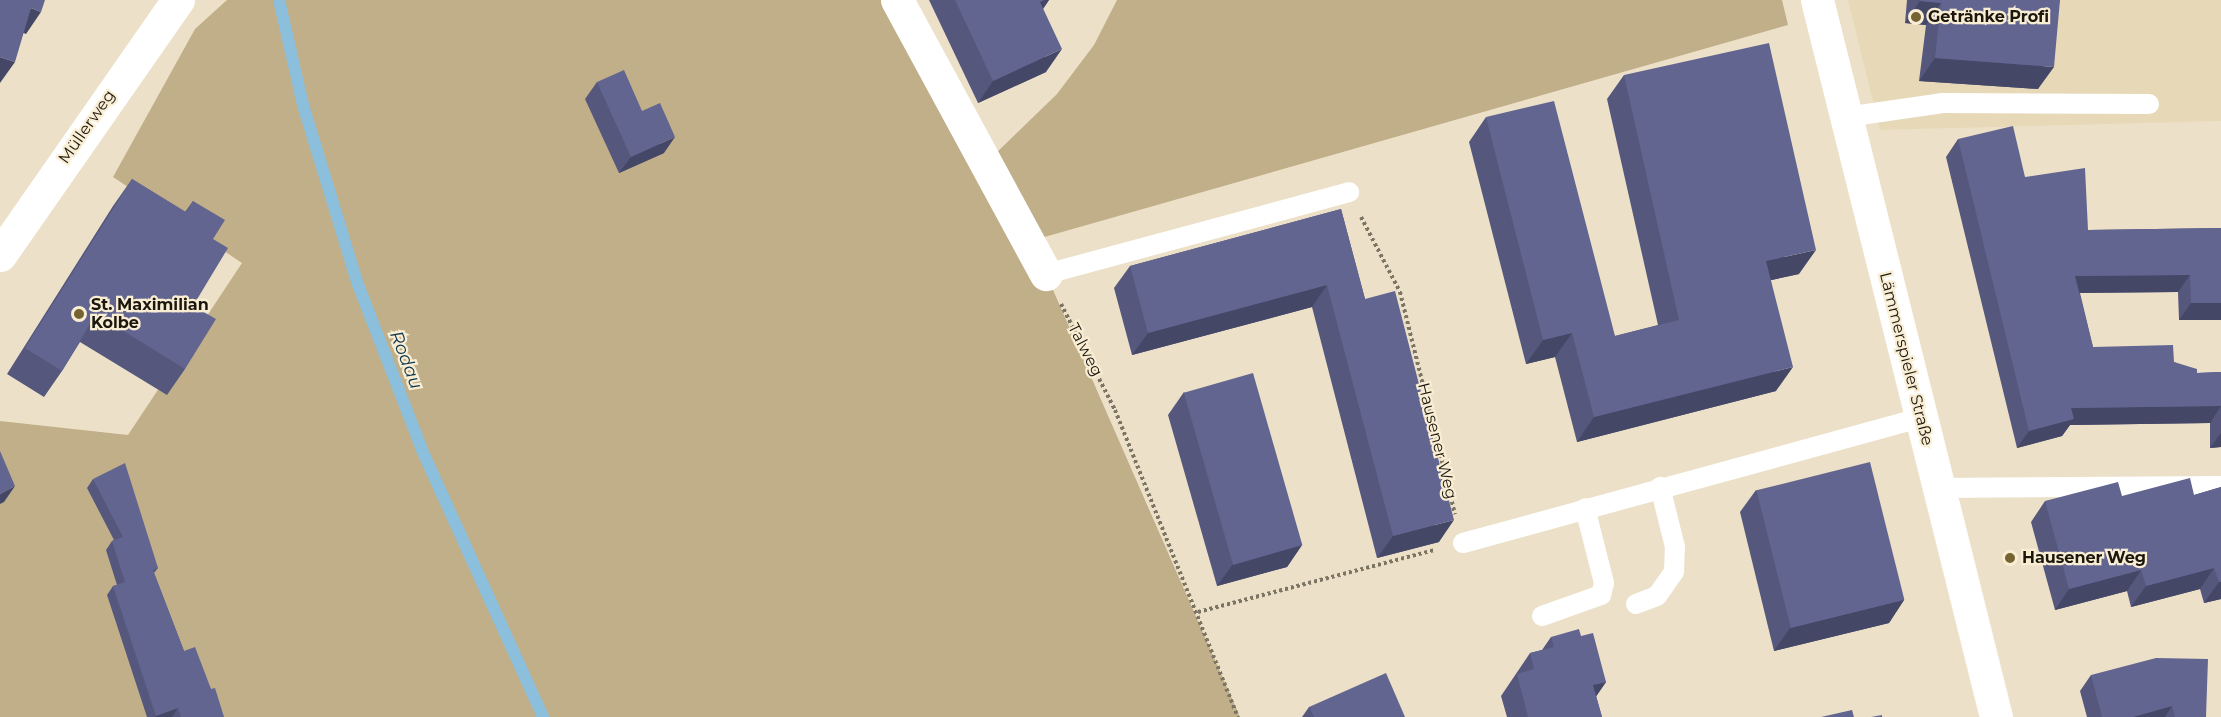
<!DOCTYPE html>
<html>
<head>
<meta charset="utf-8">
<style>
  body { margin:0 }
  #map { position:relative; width:2221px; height:717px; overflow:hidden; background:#ece1c8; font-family:Montserrat,sans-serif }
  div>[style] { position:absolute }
  .built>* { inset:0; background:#e7d9b8 }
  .green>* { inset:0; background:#c0af89 }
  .stream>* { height:12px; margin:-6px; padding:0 6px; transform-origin:6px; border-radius:6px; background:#8bbfdc }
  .path>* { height:4px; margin-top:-2px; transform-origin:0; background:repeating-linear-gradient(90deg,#7c7564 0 3px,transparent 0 6px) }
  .lane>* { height:20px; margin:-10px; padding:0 10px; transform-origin:10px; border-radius:10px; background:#fff }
  .street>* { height:33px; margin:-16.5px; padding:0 16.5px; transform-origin:16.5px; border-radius:16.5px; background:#fff }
  .secondary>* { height:33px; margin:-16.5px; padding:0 16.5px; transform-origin:16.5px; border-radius:16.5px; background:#fff }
  .wall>* { inset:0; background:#55577d }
  .shaded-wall>* { inset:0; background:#454766 }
  .building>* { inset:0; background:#636591; transform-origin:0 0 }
  .dots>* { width:16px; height:16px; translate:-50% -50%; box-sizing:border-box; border:3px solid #f9eed4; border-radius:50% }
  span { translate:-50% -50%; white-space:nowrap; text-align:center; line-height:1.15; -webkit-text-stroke:4.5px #f9eed4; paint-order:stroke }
  .poi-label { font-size:16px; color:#1b170e; font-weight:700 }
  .left { translate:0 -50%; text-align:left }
  .street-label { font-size:16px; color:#1b170e }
  .water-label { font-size:18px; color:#0b374c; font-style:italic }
</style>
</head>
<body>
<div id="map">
  <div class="built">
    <i style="clip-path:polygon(1848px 0,2221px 0,2221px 121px,1880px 130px)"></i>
  </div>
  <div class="green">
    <i style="clip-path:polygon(227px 0,912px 0,995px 154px,1057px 94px,1094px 45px,1117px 0,1782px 0,1788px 25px,1041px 238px,1046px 274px,1240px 717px,0 717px,0 421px,128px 435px,242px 263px,113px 177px,195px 29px)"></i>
  </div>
  <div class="stream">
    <i style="left:279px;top:0;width:108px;rotate:77.1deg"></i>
    <i style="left:303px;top:105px;width:185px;rotate:73deg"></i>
    <i style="left:357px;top:282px;width:180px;rotate:68.8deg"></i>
    <i style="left:422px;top:450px;width:293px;rotate:65.6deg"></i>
  </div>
  <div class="path">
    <i style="left:1361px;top:217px;width:85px;rotate:62.5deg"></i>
    <i style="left:1400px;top:292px;width:229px;rotate:76.1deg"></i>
    <i style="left:1061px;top:304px;width:119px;rotate:63deg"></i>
    <i style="left:1115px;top:410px;width:331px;rotate:68.2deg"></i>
    <i style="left:1198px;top:612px;width:245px;rotate:-14.7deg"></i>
  </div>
  <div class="lane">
    <i style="left:1846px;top:117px;width:98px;rotate:-8.2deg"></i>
    <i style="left:1943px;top:103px;width:206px;rotate:0.3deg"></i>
    <i style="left:1046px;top:274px;width:314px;rotate:-15.1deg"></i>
    <i style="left:1938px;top:488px;width:283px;rotate:-0.4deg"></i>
    <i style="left:1463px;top:543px;width:475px;rotate:-15.3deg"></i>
    <i style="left:1636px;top:604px;width:22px;rotate:-21deg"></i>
    <i style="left:1657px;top:596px;width:29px;rotate:-55deg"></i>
    <i style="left:1674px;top:572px;width:25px;rotate:-88deg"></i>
    <i style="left:1675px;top:547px;width:62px;rotate:-104deg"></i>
    <i style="left:1542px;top:616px;width:63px;rotate:-19.6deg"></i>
    <i style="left:1601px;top:595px;width:12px;rotate:-76deg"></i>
    <i style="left:1604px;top:583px;width:77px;rotate:-104.2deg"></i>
  </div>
  <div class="street">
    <i style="left:897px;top:0;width:312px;rotate:61.5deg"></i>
    <i style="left:0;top:255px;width:311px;rotate:-55.1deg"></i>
  </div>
  <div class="secondary">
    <i style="left:1817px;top:0;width:739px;rotate:75.98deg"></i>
  </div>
  <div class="wall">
    <i style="clip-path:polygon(929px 0,1049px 0,1043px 9px,1046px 72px,978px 103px)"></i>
    <i style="clip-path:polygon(1907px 0,2060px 0,2038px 89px,1919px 81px,1926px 25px,1905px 23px)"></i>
    <i style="clip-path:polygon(1624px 75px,1799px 274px,1771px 280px,1776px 391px,1577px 442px,1555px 357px,1526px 364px,1469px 142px,1486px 117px,1615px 336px,1658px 325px,1607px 99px)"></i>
    <i style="clip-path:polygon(597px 82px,642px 111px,664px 153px,619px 173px,585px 99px)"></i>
    <i style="clip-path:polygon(1958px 139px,2025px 177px,2088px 230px,2221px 228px,2221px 320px,2179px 320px,2178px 292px,2080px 293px,2093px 347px,2174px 362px,2197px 373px,2221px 372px,2221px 447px,2210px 448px,2210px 423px,2070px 425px,2062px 436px,2017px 448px,1946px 157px)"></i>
    <i style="clip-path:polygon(132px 179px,185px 212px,193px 201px,213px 239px,193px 306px,185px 369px,167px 395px,80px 342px,62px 371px,44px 397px,7px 374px,113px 206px)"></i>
    <i style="clip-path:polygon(1341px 209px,1365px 299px,1439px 542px,1377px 558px,1312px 307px,1132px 355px,1114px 288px,1130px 266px)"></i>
    <i style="clip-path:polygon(1184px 392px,1302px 545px,1287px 567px,1217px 586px,1168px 415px)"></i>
    <i style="clip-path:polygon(93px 479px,158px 568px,154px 573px,184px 651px,211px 689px,224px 717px,147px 717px,107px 595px,113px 586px,117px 585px,106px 550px,112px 541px,114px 540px,87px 488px)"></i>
    <i style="clip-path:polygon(2221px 487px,2221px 599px,2204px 603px,2200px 589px,2131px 607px,2127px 591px,2055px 610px,2031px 522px,2045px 501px,2122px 496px,2194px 495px)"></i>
    <i style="clip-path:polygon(1756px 490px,1904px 600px,1889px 623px,1774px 651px,1740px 512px)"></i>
    <i style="clip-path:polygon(1581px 636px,1606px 682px,1596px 696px,1602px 717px,1507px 717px,1501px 696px,1530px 653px,1542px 650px,1551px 637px)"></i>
    <i style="clip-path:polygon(2091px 675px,2206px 717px,2087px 717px,2080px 691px)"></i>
    <i style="clip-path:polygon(1309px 707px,1405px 717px,1302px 717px)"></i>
  </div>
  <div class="shaded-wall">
    <i style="clip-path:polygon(1044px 0,1049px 0,1036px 19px,1040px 2px)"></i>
    <i style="clip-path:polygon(1920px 1px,1941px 3px,1926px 25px,1905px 23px)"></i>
    <i style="clip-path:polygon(31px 8px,41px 12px,26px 34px,16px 30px)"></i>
    <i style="clip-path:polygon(1062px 49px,1046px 72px,978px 103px,993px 81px)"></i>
    <i style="clip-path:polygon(0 57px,15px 62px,0 83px)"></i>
    <i style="clip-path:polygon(1935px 58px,2054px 67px,2038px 89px,1919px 81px)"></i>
    <i style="clip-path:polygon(675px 137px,664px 153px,619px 173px,631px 157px)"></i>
    <i style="clip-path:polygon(1816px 250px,1799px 274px,1749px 285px,1766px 261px)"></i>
    <i style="clip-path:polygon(2190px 275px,2178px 292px,2064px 293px,2075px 276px)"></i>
    <i style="clip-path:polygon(1327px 285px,1312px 307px,1132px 355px,1148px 333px)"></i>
    <i style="clip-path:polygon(2191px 303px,2221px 303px,2221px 320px,2179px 320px)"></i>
    <i style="clip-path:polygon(1572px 333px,1555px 357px,1526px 364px,1543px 340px)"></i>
    <i style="clip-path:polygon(1793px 367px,1776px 391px,1577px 442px,1594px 417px)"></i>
    <i style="clip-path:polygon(2221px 406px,2210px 423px,2070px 425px,2062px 436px,2017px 448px,2029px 431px,2071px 408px)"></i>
    <i style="clip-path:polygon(2221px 433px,2221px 447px,2210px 448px)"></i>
    <i style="clip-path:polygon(15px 486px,4px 502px,0 504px,0 494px)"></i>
    <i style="clip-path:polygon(1454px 520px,1439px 542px,1377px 558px,1393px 536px)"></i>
    <i style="clip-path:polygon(1302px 545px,1287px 567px,1217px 586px,1233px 564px)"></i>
    <i style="clip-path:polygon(2214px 568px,2200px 589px,2131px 607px,2146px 586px)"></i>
    <i style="clip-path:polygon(2141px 570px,2127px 591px,2055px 610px,2069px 589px)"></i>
    <i style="clip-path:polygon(2219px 582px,2221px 582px,2221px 599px,2204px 603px)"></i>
    <i style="clip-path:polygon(1904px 600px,1889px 623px,1774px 651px,1790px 628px)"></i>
    <i style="clip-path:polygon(1606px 682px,1591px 704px,1593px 685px)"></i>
    <i style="clip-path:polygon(2172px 706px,2165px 717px,2133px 717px)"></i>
    <i style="clip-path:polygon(178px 708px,172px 717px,155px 717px,156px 716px)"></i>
  </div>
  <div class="building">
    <i style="clip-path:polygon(0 0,45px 0,41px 12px,31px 8px,15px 62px,0 57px)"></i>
    <i style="clip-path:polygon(955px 0,1044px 0,1040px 2px,1062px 49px,993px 81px)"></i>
    <i style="clip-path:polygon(1920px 0,2060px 0,2054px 67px,1935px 58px,1941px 3px,1920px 1px)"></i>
    <i style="clip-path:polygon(1769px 43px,1816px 250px,1766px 261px,1793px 367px,1594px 417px,1572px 333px,1543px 340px,1486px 117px,1554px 101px,1615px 336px,1679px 320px,1624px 75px)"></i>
    <i style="clip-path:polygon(624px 70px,642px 111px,660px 103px,675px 137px,631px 157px,597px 82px)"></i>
    <i style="clip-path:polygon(2013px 126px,2025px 177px,2085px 168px,2088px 230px,2221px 228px,2221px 303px,2191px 303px,2190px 275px,2075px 276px,2093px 347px,2173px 345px,2174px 362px,2197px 369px,2197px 373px,2221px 372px,2221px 406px,2071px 408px,2074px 419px,2029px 431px,1958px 139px)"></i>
    <i style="clip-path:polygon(132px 179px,186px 212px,193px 201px,225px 220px,213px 239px,228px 248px,193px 306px,216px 319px,185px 369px,96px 314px,62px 371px,25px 348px)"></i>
    <i style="clip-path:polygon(1341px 209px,1365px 299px,1395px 291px,1454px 520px,1393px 536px,1327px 285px,1148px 333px,1130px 266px)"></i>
    <i style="left:1253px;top:373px;width:179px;height:72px;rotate:74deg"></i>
    <i style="clip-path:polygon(0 451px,15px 486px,0 494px)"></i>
    <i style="left:1870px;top:462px;width:142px;height:117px;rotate:76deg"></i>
    <i style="clip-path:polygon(125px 463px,158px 568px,153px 570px,184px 651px,195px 647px,211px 689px,215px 688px,224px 717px,181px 717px,178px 708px,156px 716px,113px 586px,125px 582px,112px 541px,123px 537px,93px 479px)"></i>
    <i style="clip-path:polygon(2190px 478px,2194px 495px,2221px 487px,2221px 582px,2219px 582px,2214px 568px,2146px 586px,2141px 570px,2069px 589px,2045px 501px,2118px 482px,2122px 496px)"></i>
    <i style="clip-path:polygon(1579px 629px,1581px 636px,1593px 633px,1606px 682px,1593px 685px,1602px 717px,1528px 717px,1517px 674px,1534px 669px,1530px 653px,1554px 647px,1551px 637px)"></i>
    <i style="clip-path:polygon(2156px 658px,2208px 659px,2206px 717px,2175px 717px,2172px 706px,2133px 717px,2102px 717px,2091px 675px)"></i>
    <i style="clip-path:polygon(1386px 673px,1405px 717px,1314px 717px,1309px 707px)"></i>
    <i style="clip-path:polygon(1852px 710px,1854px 717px,1821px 717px)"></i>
    <i style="clip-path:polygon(1882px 715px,1882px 717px,1871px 717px)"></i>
  </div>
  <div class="dots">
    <i style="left:1916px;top:17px;background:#756331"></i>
    <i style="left:79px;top:314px;background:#756331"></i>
    <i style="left:2010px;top:558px;background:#756331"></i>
  </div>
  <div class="poi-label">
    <span class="left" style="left:1928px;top:17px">Getränke Profi</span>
    <span class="left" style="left:91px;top:314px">St. Maximilian<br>Kolbe</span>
    <span class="left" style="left:2022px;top:558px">Hausener Weg</span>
  </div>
  <div class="street-label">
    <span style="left:87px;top:127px;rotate:-55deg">Müllerweg</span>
    <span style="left:1085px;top:350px;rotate:63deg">Talweg</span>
    <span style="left:1906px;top:359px;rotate:76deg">Lämmerspieler Straße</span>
    <span style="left:1437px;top:441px;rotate:76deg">Hausener Weg</span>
  </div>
  <div class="water-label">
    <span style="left:406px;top:360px;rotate:69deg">Rodau</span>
  </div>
</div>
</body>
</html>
